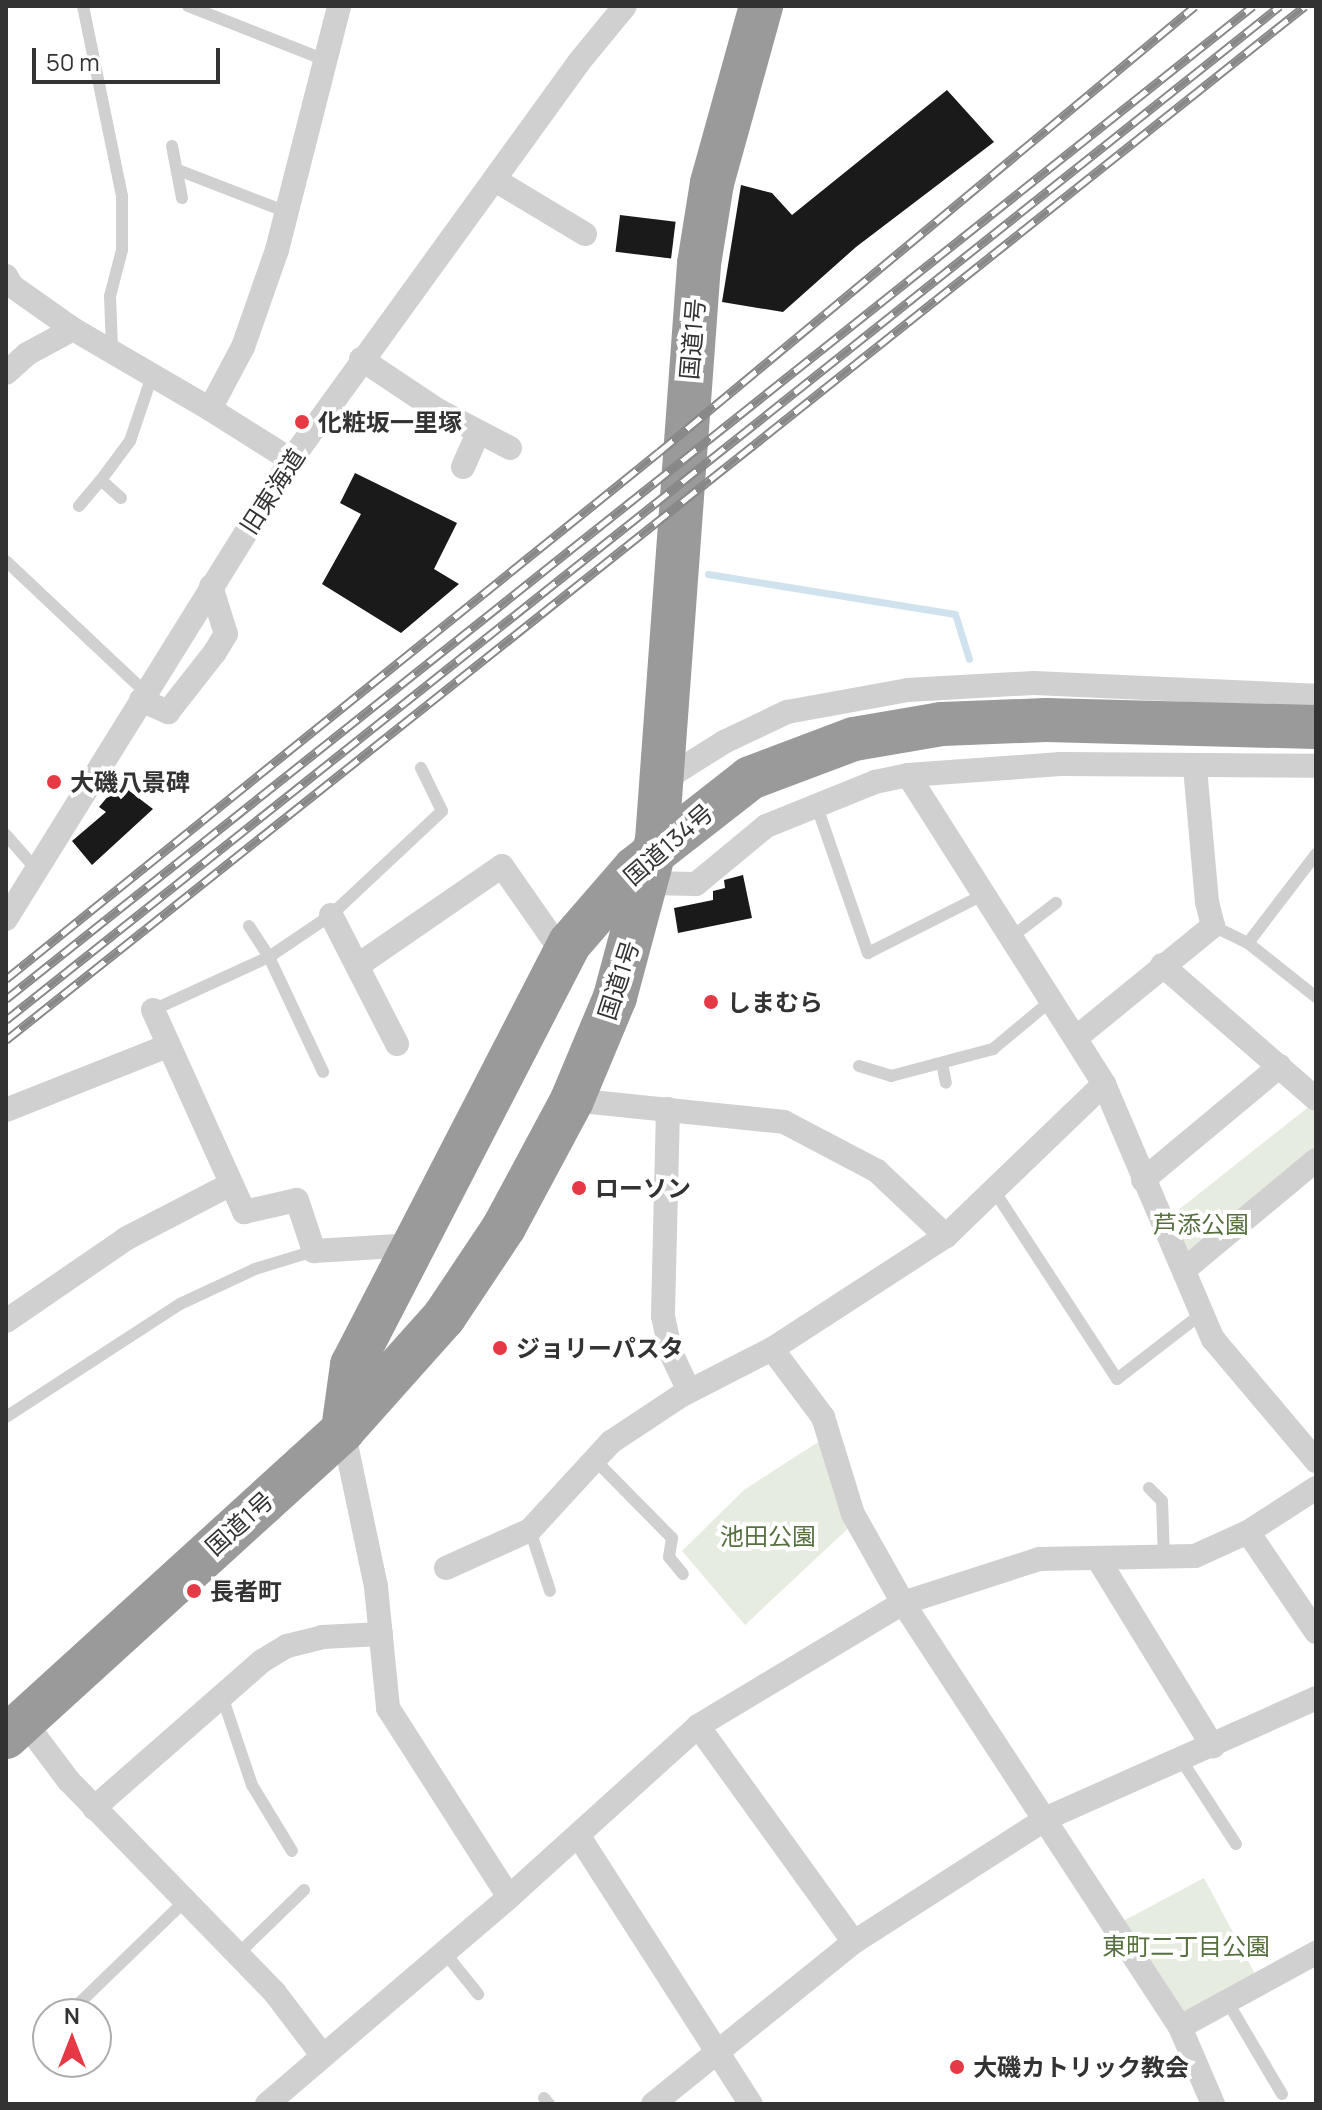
<!DOCTYPE html>
<html>
<head>
<meta charset="utf-8">
<style>
  body { margin:0 }
  #map { position:relative; width:1322px; height:2110px; overflow:hidden; background:#fff; font-family:Manrope,"Noto Sans JP",sans-serif }
  div>[style] { position:absolute }
  .green>* { inset:0; background:#e6ecdf; transform-origin:0 0 }
  .stream>* { height:7px; margin:-3.5px; padding:0 3.5px; transform-origin:3.5px; border-radius:3.5px; background:#cfe2ee }
  .building>* { inset:0; background:#1a1a1a; transform-origin:0 0 }
  .lane>* { height:12px; margin:-6px; padding:0 6px; transform-origin:6px; border-radius:6px; background:#d0d0d0 }
  .street>* { height:24px; margin:-12px; padding:0 12px; transform-origin:12px; border-radius:12px; background:#d0d0d0 }
  .highway>* { height:44px; margin:-22px; padding:0 22px; transform-origin:22px; border-radius:22px; background:#9a9a9a }
  .rail>* { height:9px; margin-top:-4.5px; transform-origin:0; background:repeating-linear-gradient(90deg,#fff 0 18px,#888 0 36px); box-sizing:border-box; border-block:2px solid #888 }
  .highway-bridge>* { height:44px; margin:-22px; padding:0 22px; transform-origin:22px; border-radius:22px; background:#9a9a9a }
  .dots>* { width:22px; height:22px; translate:-50% -50%; box-sizing:border-box; border:4px solid #fff; border-radius:50% }
  span { translate:-50% -50%; white-space:nowrap; text-align:center; line-height:1.15; -webkit-text-stroke:8px #fff; paint-order:stroke }
  .street-label { font-size:24px; color:#333 }
  .poi-label { font-size:24px; color:#333; font-weight:700 }
  .left { translate:0 -50%; text-align:left }
  .park-label { font-size:24px; color:#56703f }
  .frame { position:absolute; inset:0; border:8px solid #333; pointer-events:none }
  .north { position:absolute; left:32px; top:1998px; width:80px; height:80px; box-sizing:border-box; background:#fff; border:2px solid #adadad; border-radius:50%; rotate:0deg; font-size:22px; font-weight:700; line-height:32px; text-align:center; color:#333 }
  .north::after { content:''; display:block; margin:auto; width:28px; height:36px; background:#e63946; clip-path:polygon(50% 0,100% 100%,50% 72%,0 100%) }
  .scale { position:absolute; left:32px; top:48px; width:188px; height:36px; box-sizing:border-box; border:4px solid #333; border-top:0; padding-left:10px; font-size:24px; line-height:28px; white-space:nowrap; color:#333; -webkit-text-stroke:6px #fff; paint-order:stroke }
</style>
</head>
<body>
<div id="map">
  <div class="green">
    <i style="clip-path:polygon(1316px 1101px,1316px 1160px,1184px 1270px,1162px 1223px)"></i>
    <i style="clip-path:polygon(829px 1435px,856px 1521px,745px 1625px,682px 1551px,744px 1490px)"></i>
    <i style="left:1204px;top:1878px;width:119px;height:101px;rotate:62deg"></i>
  </div>
  <div class="stream">
    <i style="left:708px;top:574px;width:250px;rotate:9.2deg"></i>
    <i style="left:955px;top:614px;width:47px;rotate:72.7deg"></i>
  </div>
  <div class="building">
    <i style="clip-path:polygon(947px 90px,994px 142px,856px 247px,783px 312px,722px 302px,741px 185px,772px 193px,792px 215px)"></i>
    <i style="left:620px;top:215px;width:56px;height:37px;rotate:7deg"></i>
    <i style="clip-path:polygon(355px 473px,457px 523px,434px 569px,459px 584px,401px 633px,322px 584px,361px 514px,340px 503px)"></i>
    <i style="clip-path:polygon(119px 783px,153px 809px,92px 865px,72px 841px,106px 812px,99px 807px)"></i>
    <i style="clip-path:polygon(743px 875px,752px 918px,678px 933px,674px 908px,713px 900px,713px 891px,725px 888px,724px 880px)"></i>
  </div>
  <div class="lane">
    <i style="left:83px;top:6px;width:194px;rotate:78.4deg"></i>
    <i style="left:122px;top:196px;width:54px;rotate:90deg"></i>
    <i style="left:122px;top:250px;width:48px;rotate:104.6deg"></i>
    <i style="left:110px;top:296px;width:53px;rotate:87.8deg"></i>
    <i style="left:188px;top:6px;width:147px;rotate:21.5deg"></i>
    <i style="left:172px;top:146px;width:53px;rotate:79.1deg"></i>
    <i style="left:178px;top:170px;width:117px;rotate:21.1deg"></i>
    <i style="left:121px;top:498px;width:27px;rotate:-138deg"></i>
    <i style="left:101px;top:480px;width:49px;rotate:-53.4deg"></i>
    <i style="left:130px;top:441px;width:69px;rotate:-71.3deg"></i>
    <i style="left:79px;top:506px;width:34px;rotate:-50deg"></i>
    <i style="left:6px;top:561px;width:192px;rotate:43.3deg"></i>
    <i style="left:816px;top:804px;width:158px;rotate:70.8deg"></i>
    <i style="left:868px;top:953px;width:127px;rotate:-26.8deg"></i>
    <i style="left:6px;top:835px;width:44px;rotate:48.7deg"></i>
    <i style="left:249px;top:926px;width:37px;rotate:57deg"></i>
    <i style="left:269px;top:957px;width:127px;rotate:64.8deg"></i>
    <i style="left:1213px;top:926px;width:39px;rotate:26deg"></i>
    <i style="left:1248px;top:943px;width:87px;rotate:38.5deg"></i>
    <i style="left:1010px;top:938px;width:58px;rotate:-37.3deg"></i>
    <i style="left:1248px;top:943px;width:112px;rotate:-52.6deg"></i>
    <i style="left:153px;top:1010px;width:128px;rotate:-24.6deg"></i>
    <i style="left:269px;top:957px;width:75px;rotate:-34.1deg"></i>
    <i style="left:331px;top:915px;width:152px;rotate:-43.1deg"></i>
    <i style="left:442px;top:811px;width:48px;rotate:-116deg"></i>
    <i style="left:942px;top:1063px;width:20px;rotate:79deg"></i>
    <i style="left:859px;top:1066px;width:34px;rotate:17deg"></i>
    <i style="left:891px;top:1076px;width:106px;rotate:-14.8deg"></i>
    <i style="left:993px;top:1049px;width:78px;rotate:-39.8deg"></i>
    <i style="left:995px;top:1192px;width:223px;rotate:56.9deg"></i>
    <i style="left:1117px;top:1379px;width:106px;rotate:-37.7deg"></i>
    <i style="left:6px;top:1417px;width:207px;rotate:-33deg"></i>
    <i style="left:180px;top:1304px;width:83px;rotate:-25deg"></i>
    <i style="left:255px;top:1269px;width:62px;rotate:-17deg"></i>
    <i style="left:595px;top:1460px;width:110px;rotate:45.4deg"></i>
    <i style="left:672px;top:1538px;width:19px;rotate:99deg"></i>
    <i style="left:669px;top:1557px;width:22px;rotate:51deg"></i>
    <i style="left:1149px;top:1488px;width:18px;rotate:45deg"></i>
    <i style="left:1162px;top:1501px;width:56px;rotate:88deg"></i>
    <i style="left:530px;top:1530px;width:64px;rotate:71.8deg"></i>
    <i style="left:222px;top:1696px;width:94px;rotate:71.4deg"></i>
    <i style="left:252px;top:1785px;width:77px;rotate:58.8deg"></i>
    <i style="left:1182px;top:1761px;width:99px;rotate:57deg"></i>
    <i style="left:445px;top:1953px;width:53px;rotate:51.2deg"></i>
    <i style="left:238px;top:1954px;width:92px;rotate:-44.1deg"></i>
    <i style="left:1227px;top:2001px;width:108px;rotate:59.4deg"></i>
    <i style="left:69px;top:2013px;width:161px;rotate:-44deg"></i>
    <i style="left:544px;top:2098px;width:8px;rotate:50deg"></i>
  </div>
  <div class="street">
    <i style="left:495px;top:180px;width:105px;rotate:31deg"></i>
    <i style="left:6px;top:276px;width:12px;rotate:59deg"></i>
    <i style="left:12px;top:286px;width:75px;rotate:35.2deg"></i>
    <i style="left:73px;top:329px;width:159px;rotate:30.3deg"></i>
    <i style="left:361px;top:359px;width:94px;rotate:33.7deg"></i>
    <i style="left:439px;top:411px;width:80px;rotate:27.5deg"></i>
    <i style="left:6px;top:373px;width:28px;rotate:-42deg"></i>
    <i style="left:27px;top:354px;width:52px;rotate:-28.5deg"></i>
    <i style="left:291px;top:460px;width:96px;rotate:-147.8deg"></i>
    <i style="left:210px;top:409px;width:70px;rotate:-62deg"></i>
    <i style="left:243px;top:347px;width:103px;rotate:-70.7deg"></i>
    <i style="left:277px;top:250px;width:252px;rotate:-75.7deg"></i>
    <i style="left:463px;top:467px;width:37px;rotate:-66deg"></i>
    <i style="left:141px;top:700px;width:30px;rotate:24deg"></i>
    <i style="left:168px;top:712px;width:76px;rotate:-51.9deg"></i>
    <i style="left:215px;top:652px;width:21px;rotate:-59deg"></i>
    <i style="left:226px;top:634px;width:50px;rotate:-107.4deg"></i>
    <i style="left:908px;top:775px;width:366px;rotate:57.6deg"></i>
    <i style="left:1104px;top:1084px;width:277px;rotate:66.9deg"></i>
    <i style="left:1213px;top:1339px;width:160px;rotate:49.8deg"></i>
    <i style="left:665px;top:779px;width:70px;rotate:-32.1deg"></i>
    <i style="left:724px;top:742px;width:70px;rotate:-25.5deg"></i>
    <i style="left:787px;top:712px;width:123px;rotate:-10.3deg"></i>
    <i style="left:908px;top:690px;width:126px;rotate:-3.2deg"></i>
    <i style="left:1034px;top:683px;width:282px;rotate:2.6deg"></i>
    <i style="left:648px;top:883px;width:48px;rotate:1.2deg"></i>
    <i style="left:696px;top:884px;width:91px;rotate:-39.6deg"></i>
    <i style="left:766px;top:826px;width:118px;rotate:-22deg"></i>
    <i style="left:875px;top:782px;width:34px;rotate:-12deg"></i>
    <i style="left:908px;top:775px;width:153px;rotate:-4.1deg"></i>
    <i style="left:1061px;top:764px;width:255px;rotate:0.4deg"></i>
    <i style="left:331px;top:915px;width:145px;rotate:62.9deg"></i>
    <i style="left:6px;top:919px;width:540px;rotate:-58.16deg"></i>
    <i style="left:291px;top:460px;width:491px;rotate:-54.1deg"></i>
    <i style="left:579px;top:62px;width:72px;rotate:-50.6deg"></i>
    <i style="left:1162px;top:965px;width:204px;rotate:41deg"></i>
    <i style="left:357px;top:966px;width:176px;rotate:-34.6deg"></i>
    <i style="left:502px;top:866px;width:108px;rotate:55.1deg"></i>
    <i style="left:153px;top:1010px;width:222px;rotate:65.7deg"></i>
    <i style="left:244px;top:1212px;width:54px;rotate:-12.8deg"></i>
    <i style="left:297px;top:1200px;width:54px;rotate:71.6deg"></i>
    <i style="left:314px;top:1251px;width:100px;rotate:-3.4deg"></i>
    <i style="left:1077px;top:1037px;width:176px;rotate:-39.2deg"></i>
    <i style="left:1213px;top:926px;width:25px;rotate:-104deg"></i>
    <i style="left:1207px;top:902px;width:136px;rotate:-95.1deg"></i>
    <i style="left:572px;top:1100px;width:213px;rotate:5.9deg"></i>
    <i style="left:784px;top:1122px;width:105px;rotate:27.8deg"></i>
    <i style="left:877px;top:1171px;width:95px;rotate:43.3deg"></i>
    <i style="left:668px;top:1109px;width:207px;rotate:91.4deg"></i>
    <i style="left:663px;top:1316px;width:38px;rotate:78deg"></i>
    <i style="left:671px;top:1353px;width:42px;rotate:64.7deg"></i>
    <i style="left:6px;top:1110px;width:174px;rotate:-21.6deg"></i>
    <i style="left:1143px;top:1180px;width:178px;rotate:-39.8deg"></i>
    <i style="left:1184px;top:1270px;width:172px;rotate:-39.8deg"></i>
    <i style="left:6px;top:1321px;width:147px;rotate:-34.4deg"></i>
    <i style="left:127px;top:1238px;width:117px;rotate:-27.4deg"></i>
    <i style="left:772px;top:1349px;width:85px;rotate:53.1deg"></i>
    <i style="left:823px;top:1417px;width:102px;rotate:72.8deg"></i>
    <i style="left:853px;top:1514px;width:102px;rotate:60.7deg"></i>
    <i style="left:903px;top:1603px;width:506px;rotate:56.84deg"></i>
    <i style="left:1180px;top:2027px;width:84px;rotate:66.8deg"></i>
    <i style="left:343px;top:1430px;width:160px;rotate:78.1deg"></i>
    <i style="left:376px;top:1587px;width:122px;rotate:84.3deg"></i>
    <i style="left:388px;top:1708px;width:224px;rotate:57.4deg"></i>
    <i style="left:1248px;top:1532px;width:121px;rotate:55.8deg"></i>
    <i style="left:1098px;top:1559px;width:220px;rotate:58.5deg"></i>
    <i style="left:446px;top:1568px;width:92px;rotate:-24.3deg"></i>
    <i style="left:530px;top:1530px;width:120px;rotate:-47.4deg"></i>
    <i style="left:611px;top:1442px;width:85px;rotate:-33.5deg"></i>
    <i style="left:682px;top:1395px;width:101px;rotate:-27.1deg"></i>
    <i style="left:772px;top:1349px;width:207px;rotate:-33deg"></i>
    <i style="left:946px;top:1236px;width:219px;rotate:-43.9deg"></i>
    <i style="left:23px;top:1720px;width:76px;rotate:53deg"></i>
    <i style="left:69px;top:1781px;width:296px;rotate:45.8deg"></i>
    <i style="left:275px;top:1993px;width:79px;rotate:52.7deg"></i>
    <i style="left:698px;top:1726px;width:266px;rotate:54.2deg"></i>
    <i style="left:94px;top:1808px;width:223px;rotate:-41.2deg"></i>
    <i style="left:262px;top:1661px;width:29px;rotate:-31deg"></i>
    <i style="left:287px;top:1646px;width:36px;rotate:-14deg"></i>
    <i style="left:322px;top:1637px;width:59px;rotate:-2.9deg"></i>
    <i style="left:578px;top:1835px;width:320px;rotate:57.3deg"></i>
    <i style="left:1180px;top:2027px;width:155px;rotate:-28.6deg"></i>
    <i style="left:267px;top:2104px;width:318px;rotate:-40.5deg"></i>
    <i style="left:509px;top:1897px;width:255px;rotate:-42.1deg"></i>
    <i style="left:698px;top:1726px;width:239px;rotate:-31deg"></i>
    <i style="left:903px;top:1603px;width:143px;rotate:-17.9deg"></i>
    <i style="left:1039px;top:1559px;width:156px;rotate:-1.1deg"></i>
    <i style="left:1195px;top:1556px;width:58px;rotate:-24.4deg"></i>
    <i style="left:1248px;top:1532px;width:81px;rotate:-32.9deg"></i>
    <i style="left:653px;top:2104px;width:258px;rotate:-38.9deg"></i>
    <i style="left:854px;top:1942px;width:229px;rotate:-32.7deg"></i>
    <i style="left:1047px;top:1818px;width:295px;rotate:-24deg"></i>
  </div>
  <div class="highway">
    <i style="left:750px;top:778px;width:111px;rotate:-20.6deg"></i>
    <i style="left:854px;top:739px;width:89px;rotate:-9.7deg"></i>
    <i style="left:942px;top:724px;width:104px;rotate:-2.2deg"></i>
    <i style="left:1046px;top:720px;width:270px;rotate:1.5deg"></i>
    <i style="left:343px;top:1430px;width:66px;rotate:-82.1deg"></i>
    <i style="left:352px;top:1365px;width:475px;rotate:-62.7deg"></i>
    <i style="left:6px;top:1737px;width:456px;rotate:-42.3deg"></i>
    <i style="left:343px;top:1430px;width:152px;rotate:-48.2deg"></i>
    <i style="left:444px;top:1317px;width:108px;rotate:-56.3deg"></i>
    <i style="left:504px;top:1227px;width:144px;rotate:-61.8deg"></i>
    <i style="left:572px;top:1100px;width:112px;rotate:-67.3deg"></i>
    <i style="left:615px;top:997px;width:163px;rotate:-75deg"></i>
    <i style="left:657px;top:840px;width:578px;rotate:-85.83deg"></i>
    <i style="left:699px;top:264px;width:82px;rotate:-80.9deg"></i>
    <i style="left:712px;top:183px;width:184px;rotate:-74.5deg"></i>
  </div>
  <div class="rail">
    <i style="left:6px;top:979px;width:839px;rotate:-38.91deg"></i>
    <i style="left:659px;top:452px;width:697px;rotate:-39.76deg"></i>
    <i style="left:6px;top:999px;width:1594px;rotate:-38.53deg"></i>
    <i style="left:6px;top:1020px;width:1628px;rotate:-38.52deg"></i>
    <i style="left:6px;top:1040px;width:1660px;rotate:-38.52deg"></i>
  </div>
  <div class="highway-bridge">
    <i style="left:570px;top:943px;width:99px;rotate:-49.1deg"></i>
    <i style="left:635px;top:868px;width:146px;rotate:-38deg"></i>
  </div>
  <div class="dots">
    <i style="left:302px;top:422px;background:#e63946"></i>
    <i style="left:54px;top:782px;background:#e63946"></i>
    <i style="left:711px;top:1002px;background:#e63946"></i>
    <i style="left:579px;top:1188px;background:#e63946"></i>
    <i style="left:500px;top:1348px;background:#e63946"></i>
    <i style="left:194px;top:1591px;background:#e63946"></i>
    <i style="left:957px;top:2067px;background:#e63946"></i>
  </div>
  <div class="street-label">
    <span style="left:692px;top:339px;rotate:-85deg">国道1号</span>
    <span style="left:272px;top:491px;rotate:-57deg">旧東海道</span>
    <span style="left:668px;top:844px;rotate:-41deg">国道134号</span>
    <span style="left:618px;top:980px;rotate:-72deg">国道1号</span>
    <span style="left:239px;top:1523px;rotate:-42deg">国道1号</span>
  </div>
  <div class="poi-label">
    <span class="left" style="left:318px;top:422px">化粧坂一里塚</span>
    <span class="left" style="left:70px;top:782px">大磯八景碑</span>
    <span class="left" style="left:727px;top:1002px">しまむら</span>
    <span class="left" style="left:595px;top:1188px">ローソン</span>
    <span class="left" style="left:516px;top:1348px">ジョリーパスタ</span>
    <span class="left" style="left:210px;top:1591px">長者町</span>
    <span class="left" style="left:973px;top:2067px">大磯カトリック教会</span>
  </div>
  <div class="park-label">
    <span style="left:1201px;top:1224px">芦添公園</span>
    <span style="left:768px;top:1536px">池田公園</span>
    <span style="left:1186px;top:1946px">東町二丁目公園</span>
  </div>
  <div class="frame"></div>
  <div class="north">N</div>
  <div class="scale">50 m</div>
</div>
</body>
</html>
